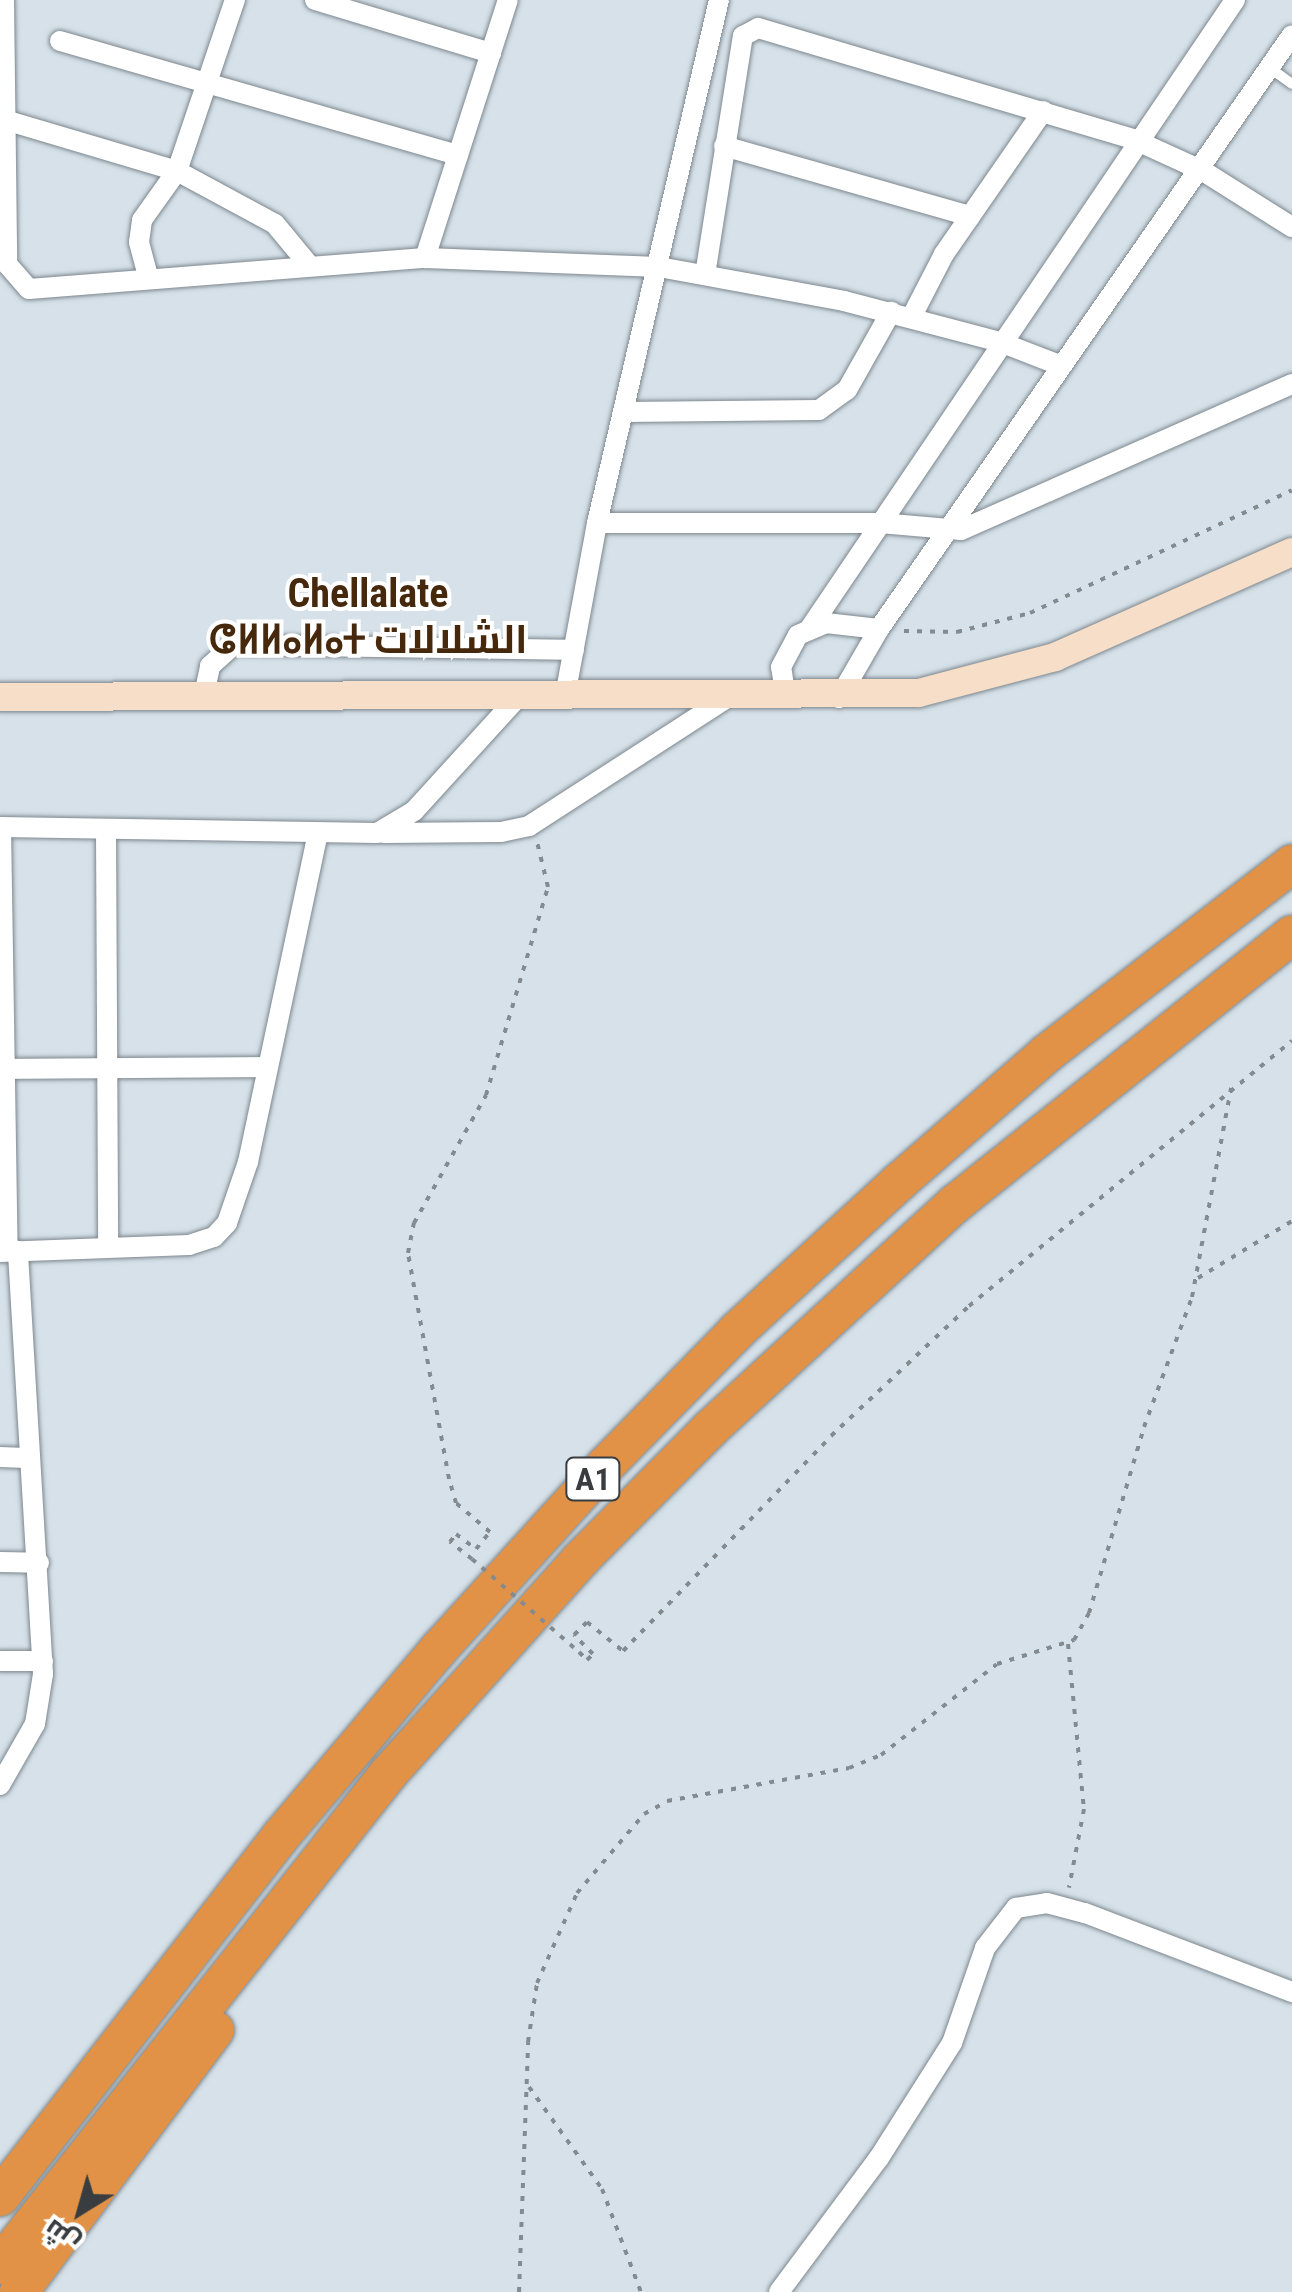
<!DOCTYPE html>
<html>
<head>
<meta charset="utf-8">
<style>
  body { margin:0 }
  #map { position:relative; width:1292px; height:2292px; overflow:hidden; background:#d6e1e9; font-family:"Roboto Condensed",Cairo,"Noto Sans Tifinagh",sans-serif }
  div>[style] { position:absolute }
  .path>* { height:4px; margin-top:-2px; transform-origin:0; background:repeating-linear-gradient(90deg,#848b90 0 5px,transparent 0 13px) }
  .roads { filter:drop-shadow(0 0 2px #7d878e) drop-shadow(0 0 2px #7d878e) }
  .lane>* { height:10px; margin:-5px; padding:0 5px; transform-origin:5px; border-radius:5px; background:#fff }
  .street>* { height:20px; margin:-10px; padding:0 10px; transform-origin:10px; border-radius:10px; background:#fff }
  .secondary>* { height:28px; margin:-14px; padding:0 14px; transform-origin:14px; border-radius:14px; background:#f6dec8 }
  .highway>* { height:38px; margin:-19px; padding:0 19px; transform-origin:19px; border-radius:19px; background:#e29246 }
  .path-bridge>* { height:4px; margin-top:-2px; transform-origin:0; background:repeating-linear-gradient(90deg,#848b90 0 5px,transparent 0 13px) }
  span { translate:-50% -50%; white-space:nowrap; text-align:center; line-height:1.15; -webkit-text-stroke:8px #fff; paint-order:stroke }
  .shield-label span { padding:2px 8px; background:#fff; border:2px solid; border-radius:8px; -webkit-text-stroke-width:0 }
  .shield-label { font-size:32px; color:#393d40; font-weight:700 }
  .quarter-label { font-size:40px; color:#46280c; font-weight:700 }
  .north { position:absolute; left:30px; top:2162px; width:100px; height:100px; -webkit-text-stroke:8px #fff; paint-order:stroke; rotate:217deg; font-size:28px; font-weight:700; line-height:40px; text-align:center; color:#393d40 }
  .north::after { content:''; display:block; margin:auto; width:35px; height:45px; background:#393d40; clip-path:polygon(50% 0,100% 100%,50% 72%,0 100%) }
</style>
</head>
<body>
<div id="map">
  <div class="path">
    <i style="left:904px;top:631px;width:53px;rotate:1.1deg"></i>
    <i style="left:957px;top:632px;width:75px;rotate:-14.6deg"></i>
    <i style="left:1030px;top:613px;width:289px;rotate:-25.1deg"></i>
    <i style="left:1198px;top:1278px;width:110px;rotate:-31.2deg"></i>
    <i style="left:472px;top:1559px;width:28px;rotate:-142deg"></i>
    <i style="left:450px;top:1542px;width:10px;rotate:-53deg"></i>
    <i style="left:456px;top:1534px;width:25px;rotate:37deg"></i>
    <i style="left:476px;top:1549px;width:22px;rotate:-51deg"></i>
    <i style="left:490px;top:1532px;width:45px;rotate:-139.5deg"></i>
    <i style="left:456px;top:1503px;width:25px;rotate:-106deg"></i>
    <i style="left:449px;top:1479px;width:230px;rotate:-100.3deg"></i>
    <i style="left:408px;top:1253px;width:31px;rotate:-79deg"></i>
    <i style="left:414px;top:1223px;width:147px;rotate:-60.6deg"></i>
    <i style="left:486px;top:1095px;width:217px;rotate:-73.4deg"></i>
    <i style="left:548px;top:887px;width:46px;rotate:-103.7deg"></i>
    <i style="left:1068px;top:1644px;width:166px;rotate:84.5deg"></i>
    <i style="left:1084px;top:1809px;width:80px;rotate:100.8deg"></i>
    <i style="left:579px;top:1652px;width:11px;rotate:45deg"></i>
    <i style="left:587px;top:1660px;width:8px;rotate:-45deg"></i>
    <i style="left:593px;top:1654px;width:27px;rotate:-135deg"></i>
    <i style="left:574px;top:1635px;width:18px;rotate:-45deg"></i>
    <i style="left:587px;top:1622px;width:46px;rotate:38.9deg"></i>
    <i style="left:623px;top:1651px;width:299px;rotate:-45.9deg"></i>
    <i style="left:831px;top:1436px;width:190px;rotate:-43.3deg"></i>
    <i style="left:969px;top:1306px;width:418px;rotate:-39.4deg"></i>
    <i style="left:529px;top:2087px;width:125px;rotate:54.4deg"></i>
    <i style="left:602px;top:2189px;width:110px;rotate:69.3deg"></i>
    <i style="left:519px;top:2292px;width:250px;rotate:-87.9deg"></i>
    <i style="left:528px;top:2042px;width:60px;rotate:-81.3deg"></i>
    <i style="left:537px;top:1983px;width:98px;rotate:-66deg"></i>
    <i style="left:577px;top:1893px;width:104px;rotate:-49.7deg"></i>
    <i style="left:644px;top:1814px;width:26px;rotate:-29deg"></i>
    <i style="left:667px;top:1801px;width:185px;rotate:-10.3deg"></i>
    <i style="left:849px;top:1768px;width:35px;rotate:-22deg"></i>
    <i style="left:881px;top:1755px;width:147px;rotate:-38.1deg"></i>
    <i style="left:997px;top:1664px;width:81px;rotate:-17.3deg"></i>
    <i style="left:1074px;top:1640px;width:31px;rotate:-61deg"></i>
    <i style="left:1089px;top:1613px;width:194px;rotate:-73.5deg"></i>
    <i style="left:1144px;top:1427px;width:139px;rotate:-69.7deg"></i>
    <i style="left:1192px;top:1297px;width:213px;rotate:-79.4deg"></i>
  </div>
  <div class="roads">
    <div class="lane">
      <i style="left:1270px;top:68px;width:27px;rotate:36deg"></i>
    </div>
    <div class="street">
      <i style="left:4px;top:0;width:264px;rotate:89.3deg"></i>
      <i style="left:7px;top:264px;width:33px;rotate:49deg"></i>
      <i style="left:29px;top:289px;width:397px;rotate:-4.5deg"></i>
      <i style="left:425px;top:258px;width:234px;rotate:2.2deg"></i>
      <i style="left:659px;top:267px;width:188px;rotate:10.4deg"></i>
      <i style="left:844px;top:301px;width:161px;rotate:14.7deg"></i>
      <i style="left:1000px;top:342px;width:66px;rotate:21.2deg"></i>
      <i style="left:315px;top:0;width:184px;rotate:16.8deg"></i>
      <i style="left:60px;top:41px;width:414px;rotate:16deg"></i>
      <i style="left:5px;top:120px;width:179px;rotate:16.5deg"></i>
      <i style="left:177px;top:171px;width:181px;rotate:-71.3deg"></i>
      <i style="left:724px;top:146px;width:256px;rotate:15.9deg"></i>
      <i style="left:425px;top:258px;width:271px;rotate:-72.2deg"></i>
      <i style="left:705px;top:275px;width:242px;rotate:-81deg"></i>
      <i style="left:743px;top:36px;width:17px;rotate:-28deg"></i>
      <i style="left:758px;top:28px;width:393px;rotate:16.5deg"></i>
      <i style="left:1135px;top:140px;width:75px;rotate:24.5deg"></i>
      <i style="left:1203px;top:171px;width:105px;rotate:32.2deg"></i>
      <i style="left:148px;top:276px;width:35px;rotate:-105deg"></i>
      <i style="left:139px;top:242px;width:22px;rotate:-82deg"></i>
      <i style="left:142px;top:220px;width:60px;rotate:-54.5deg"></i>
      <i style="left:177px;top:171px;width:111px;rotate:28.4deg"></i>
      <i style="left:275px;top:224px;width:53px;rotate:50.3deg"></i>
      <i style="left:911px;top:318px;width:72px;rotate:-62.7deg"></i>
      <i style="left:944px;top:254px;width:174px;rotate:-55.3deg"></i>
      <i style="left:624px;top:412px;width:195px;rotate:-0.6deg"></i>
      <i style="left:819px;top:410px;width:34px;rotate:-36deg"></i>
      <i style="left:847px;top:390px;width:90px;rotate:-60.6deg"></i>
      <i style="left:597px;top:523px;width:283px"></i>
      <i style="left:880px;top:523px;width:81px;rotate:4.9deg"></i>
      <i style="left:961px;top:530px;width:362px;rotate:-23.8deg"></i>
      <i style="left:810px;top:628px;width:758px;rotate:-55.91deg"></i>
      <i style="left:204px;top:695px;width:30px;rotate:-78deg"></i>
      <i style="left:210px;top:666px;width:31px;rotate:-42deg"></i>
      <i style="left:233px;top:645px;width:341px;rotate:0.8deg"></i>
      <i style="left:565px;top:696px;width:176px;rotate:-79.5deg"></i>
      <i style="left:597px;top:523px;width:537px;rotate:-76.87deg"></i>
      <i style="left:786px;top:698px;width:31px;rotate:-99deg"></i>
      <i style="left:781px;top:667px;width:36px;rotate:-62deg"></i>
      <i style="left:798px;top:635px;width:30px;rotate:-23deg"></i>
      <i style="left:826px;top:623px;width:53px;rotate:6.5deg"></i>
      <i style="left:839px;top:698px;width:80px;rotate:-59.9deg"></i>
      <i style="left:879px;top:629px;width:723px;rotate:-55.19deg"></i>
      <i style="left:0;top:827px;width:377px;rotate:0.9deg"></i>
      <i style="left:377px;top:833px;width:43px;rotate:-30.7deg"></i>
      <i style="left:414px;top:811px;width:156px;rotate:-47.6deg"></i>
      <i style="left:1px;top:827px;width:424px;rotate:89.1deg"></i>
      <i style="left:106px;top:830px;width:417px;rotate:89.7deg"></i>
      <i style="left:383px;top:833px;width:118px;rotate:-0.5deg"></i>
      <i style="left:501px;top:832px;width:29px;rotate:-12deg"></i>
      <i style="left:529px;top:826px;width:236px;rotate:-32.9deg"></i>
      <i style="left:0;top:1069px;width:265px;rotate:-0.4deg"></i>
      <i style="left:0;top:1252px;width:189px;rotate:-2.1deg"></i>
      <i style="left:189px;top:1245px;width:26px;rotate:-18deg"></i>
      <i style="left:214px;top:1237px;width:19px;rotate:-47deg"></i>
      <i style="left:227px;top:1223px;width:65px;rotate:-71deg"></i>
      <i style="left:248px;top:1162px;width:333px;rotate:-78deg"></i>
      <i style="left:0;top:1457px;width:26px;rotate:2deg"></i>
      <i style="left:0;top:1562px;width:39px;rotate:1deg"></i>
      <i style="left:0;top:1661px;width:43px"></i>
      <i style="left:0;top:1785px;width:70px;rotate:-60.2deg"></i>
      <i style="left:35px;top:1724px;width:51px;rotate:-80.9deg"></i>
      <i style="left:43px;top:1674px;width:424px;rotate:-93.4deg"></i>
      <i style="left:779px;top:2292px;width:167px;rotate:-53.3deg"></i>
      <i style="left:879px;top:2158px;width:136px;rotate:-57.6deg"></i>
      <i style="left:952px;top:2043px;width:101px;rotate:-70.8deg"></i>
      <i style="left:985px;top:1948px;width:51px;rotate:-52.2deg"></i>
      <i style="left:1016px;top:1908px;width:31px;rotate:-9deg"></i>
      <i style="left:1047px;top:1903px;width:39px;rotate:15deg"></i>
      <i style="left:1085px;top:1913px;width:222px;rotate:20.9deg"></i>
    </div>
    <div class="secondary">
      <i style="left:0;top:697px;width:919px;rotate:-0.25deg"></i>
      <i style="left:919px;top:693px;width:141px;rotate:-14.8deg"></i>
      <i style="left:1055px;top:657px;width:259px;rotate:-23.9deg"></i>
    </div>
    <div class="highway">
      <i style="left:0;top:2197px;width:457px;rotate:-52.1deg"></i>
      <i style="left:281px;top:1836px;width:245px;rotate:-49.8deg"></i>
      <i style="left:439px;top:1649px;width:248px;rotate:-47.8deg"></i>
      <i style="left:606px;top:1465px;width:187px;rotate:-45.6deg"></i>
      <i style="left:737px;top:1331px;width:220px;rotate:-42.6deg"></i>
      <i style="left:899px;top:1182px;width:195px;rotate:-41deg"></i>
      <i style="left:1046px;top:1054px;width:311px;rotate:-37.7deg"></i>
      <i style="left:0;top:2265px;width:627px;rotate:-51.67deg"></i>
      <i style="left:389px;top:1773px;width:286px;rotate:-48.1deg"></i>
      <i style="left:580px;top:1560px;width:185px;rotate:-45.2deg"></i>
      <i style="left:710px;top:1429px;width:334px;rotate:-42.6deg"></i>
      <i style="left:956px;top:1203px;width:430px;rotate:-38.6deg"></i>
      <i style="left:19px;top:2292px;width:327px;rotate:-53.2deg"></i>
    </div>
  </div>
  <div class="path-bridge">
    <i style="left:472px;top:1559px;width:142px;rotate:41deg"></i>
  </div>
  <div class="shield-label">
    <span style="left:593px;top:1479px">A1</span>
  </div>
  <div class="quarter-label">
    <span style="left:368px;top:617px">Chellalate<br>ⵛⵍⵍⴰⵍⴰⵜ الشلالات</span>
  </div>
  <div class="north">ش</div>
</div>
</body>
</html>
